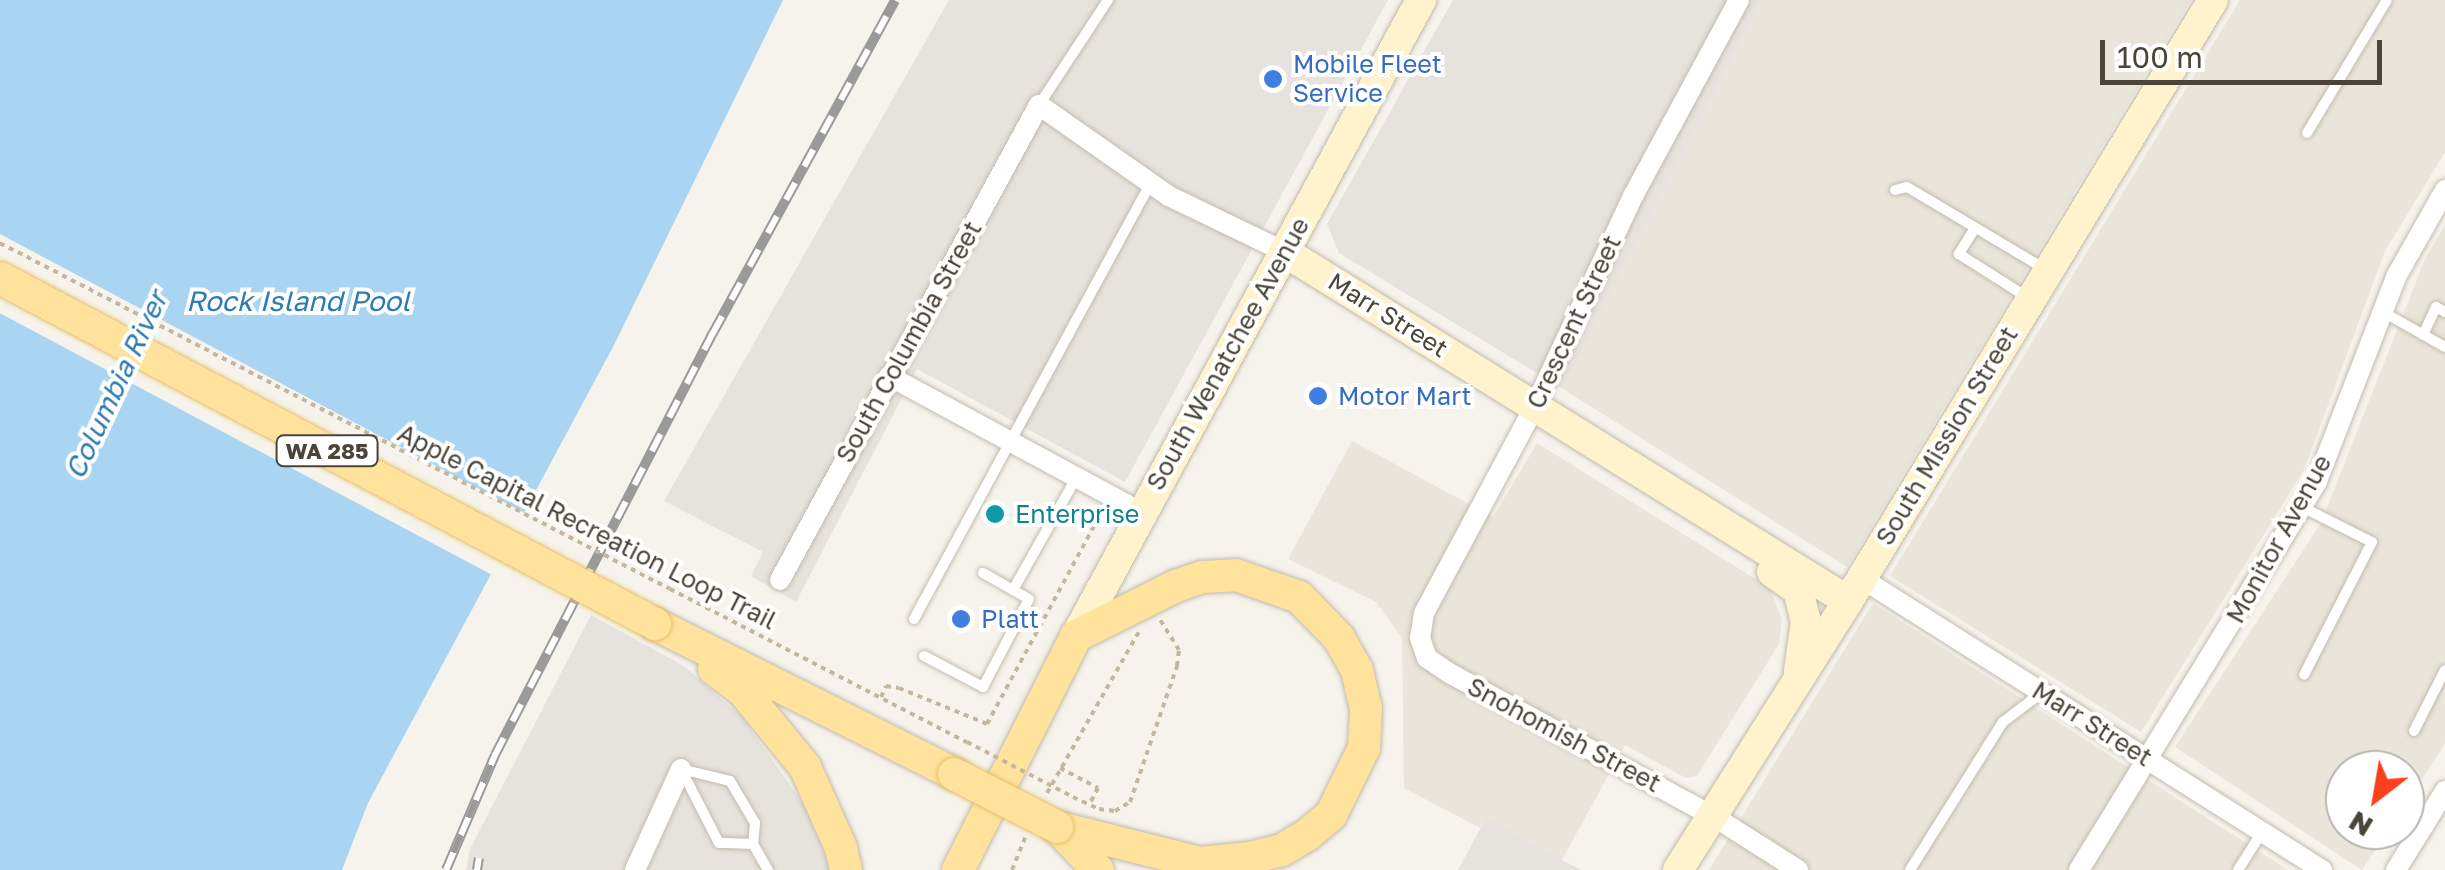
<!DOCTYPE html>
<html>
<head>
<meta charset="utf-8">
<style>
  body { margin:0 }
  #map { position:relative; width:2445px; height:870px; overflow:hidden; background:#f6f3ec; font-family:"Golos Text",sans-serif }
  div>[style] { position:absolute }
  .residential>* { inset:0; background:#eae5da }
  .industrial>* { inset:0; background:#e6e2dd }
  .water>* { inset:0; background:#a9d4f2 }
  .pier>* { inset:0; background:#f6f3ec; transform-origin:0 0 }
  .path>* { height:4px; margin-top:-2px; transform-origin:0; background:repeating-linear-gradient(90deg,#c4b79f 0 5px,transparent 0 10px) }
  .roads { filter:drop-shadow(0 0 2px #c2bbae) drop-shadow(0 0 2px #c2bbae) }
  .lane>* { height:10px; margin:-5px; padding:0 5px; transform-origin:5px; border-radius:5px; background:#fff }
  .street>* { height:20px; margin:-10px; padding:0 10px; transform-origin:10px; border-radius:10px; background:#fff }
  .secondary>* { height:30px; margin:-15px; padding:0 15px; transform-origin:15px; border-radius:15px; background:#fff3cd }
  .primary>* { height:32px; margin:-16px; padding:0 16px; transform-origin:16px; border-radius:16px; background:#ffe39c }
  .rail>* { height:10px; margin-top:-5px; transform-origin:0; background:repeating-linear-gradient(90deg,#fff 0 19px,#9a9a9a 0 38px); box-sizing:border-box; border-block:2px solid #9a9a9a }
  .path-bridge>* { height:4px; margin-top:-2px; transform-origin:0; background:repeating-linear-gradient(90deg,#c4b79f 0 5px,transparent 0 10px) }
  .bridges { filter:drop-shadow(0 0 2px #e6c16a) drop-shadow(0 0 2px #e6c16a) }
  .primary-bridge>* { height:32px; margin:-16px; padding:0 16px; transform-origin:16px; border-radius:16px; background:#ffe39c }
  .dots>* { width:28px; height:28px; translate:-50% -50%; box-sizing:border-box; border:5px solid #fff; border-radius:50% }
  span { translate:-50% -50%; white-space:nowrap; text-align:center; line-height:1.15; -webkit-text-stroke:8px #fff; paint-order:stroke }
  .shield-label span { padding:2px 8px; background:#fff; border:2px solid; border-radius:8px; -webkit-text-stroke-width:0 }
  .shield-label { font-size:22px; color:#4b4439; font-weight:700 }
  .shop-label { font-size:25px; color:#366cbe }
  .left { translate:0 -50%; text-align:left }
  .street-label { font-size:25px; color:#4b4439 }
  .culture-label { font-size:25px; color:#0d838f }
  .water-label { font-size:28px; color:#2e7ab2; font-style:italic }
  .north { position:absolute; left:2325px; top:750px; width:100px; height:100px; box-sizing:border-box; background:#fff; border:2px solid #b7b4b0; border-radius:50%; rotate:211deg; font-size:28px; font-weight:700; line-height:40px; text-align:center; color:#4b4439 }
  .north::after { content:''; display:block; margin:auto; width:35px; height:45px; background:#fc3f1d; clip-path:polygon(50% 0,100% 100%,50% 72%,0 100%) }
  .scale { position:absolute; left:2100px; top:40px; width:282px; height:45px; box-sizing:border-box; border:5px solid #4b4439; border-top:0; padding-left:12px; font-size:30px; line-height:35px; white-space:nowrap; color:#4b4439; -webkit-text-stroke:8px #fff; paint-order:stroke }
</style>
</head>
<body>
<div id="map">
  <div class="residential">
    <i style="clip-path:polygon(1762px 0,2191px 0,1847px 567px,1563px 389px)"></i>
    <i style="clip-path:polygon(2240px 0,2445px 0,2445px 152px,2385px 251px,2304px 470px,2141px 732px,1890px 576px)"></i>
    <i style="clip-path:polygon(2445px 225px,2445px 743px,2405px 806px,2405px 770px,2345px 770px,2345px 830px,2389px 830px,2362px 870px,2175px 747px,2321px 523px,2425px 259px)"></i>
    <i style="clip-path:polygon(1352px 441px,1493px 517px,1537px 443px,1770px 588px,1782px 620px,1779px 644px,1697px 776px,1686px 778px,1625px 745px,1562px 860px,1486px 819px,1480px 828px,1404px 788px,1402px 638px,1376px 602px,1288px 559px)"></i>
    <i style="clip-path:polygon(1873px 603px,2288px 870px,1709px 870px)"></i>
  </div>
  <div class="industrial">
    <i style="clip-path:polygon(949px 0,1388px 0,1125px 482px,917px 369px,796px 602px,751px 576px,763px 552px,664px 501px)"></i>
    <i style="clip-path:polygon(1453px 0,1762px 0,1563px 389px,1339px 253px,1327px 224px)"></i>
    <i style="clip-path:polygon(591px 615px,684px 666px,741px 716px,804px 805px,831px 870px,466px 870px,470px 849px)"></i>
    <i style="clip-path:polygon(1486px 818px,1562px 860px,1581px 870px,1458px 870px)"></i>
  </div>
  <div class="water">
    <i style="clip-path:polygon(0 0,783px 0,614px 345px,368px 803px,342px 870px,0 870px)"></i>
  </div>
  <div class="pier">
    <i style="left:0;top:234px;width:599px;height:70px;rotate:28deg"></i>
  </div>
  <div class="path">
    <i style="left:670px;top:589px;width:334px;rotate:27.3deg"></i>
    <i style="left:881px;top:697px;width:12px;rotate:-66deg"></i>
    <i style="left:886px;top:686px;width:13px;rotate:9deg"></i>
    <i style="left:899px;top:688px;width:95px;rotate:22.2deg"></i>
    <i style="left:987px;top:724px;width:238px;rotate:-61.6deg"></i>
    <i style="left:1060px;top:768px;width:43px;rotate:27.8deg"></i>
    <i style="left:1098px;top:788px;width:17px;rotate:118deg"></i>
    <i style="left:1047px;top:793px;width:185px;rotate:-60.3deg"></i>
    <i style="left:1073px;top:797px;width:29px;rotate:25deg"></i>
    <i style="left:1099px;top:809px;width:16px;rotate:7deg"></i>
    <i style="left:1115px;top:811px;width:17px;rotate:-31deg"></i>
    <i style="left:1130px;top:802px;width:144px;rotate:-70.9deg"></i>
    <i style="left:1177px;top:666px;width:16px;rotate:-83deg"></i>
    <i style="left:1179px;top:650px;width:36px;rotate:-122deg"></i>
    <i style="left:1012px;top:870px;width:35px;rotate:-68deg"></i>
  </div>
  <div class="roads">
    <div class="lane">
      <i style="left:1039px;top:105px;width:126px;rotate:-56.7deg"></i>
      <i style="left:2307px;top:133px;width:155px;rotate:-59deg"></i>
      <i style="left:1895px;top:190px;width:12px;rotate:-14deg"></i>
      <i style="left:1907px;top:187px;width:163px;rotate:30.7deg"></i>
      <i style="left:1975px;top:228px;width:31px;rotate:122deg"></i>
      <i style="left:1959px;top:254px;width:84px;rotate:32.4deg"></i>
      <i style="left:2383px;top:312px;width:71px;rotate:29.4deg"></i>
      <i style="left:2423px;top:335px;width:31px;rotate:-65deg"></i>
      <i style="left:2436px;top:307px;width:10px;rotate:29deg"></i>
      <i style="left:2302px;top:507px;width:78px;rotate:26.6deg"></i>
      <i style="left:2372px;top:542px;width:149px;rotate:117.1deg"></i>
      <i style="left:1013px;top:590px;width:129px;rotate:-60.6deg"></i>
      <i style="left:914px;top:619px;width:495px;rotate:-61.5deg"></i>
      <i style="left:924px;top:656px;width:67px;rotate:27.7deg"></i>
      <i style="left:983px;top:687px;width:99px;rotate:-62.4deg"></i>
      <i style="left:1029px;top:599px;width:53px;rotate:-150.5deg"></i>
      <i style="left:2414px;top:731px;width:68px;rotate:-63.1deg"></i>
      <i style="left:753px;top:844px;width:34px;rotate:-178deg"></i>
      <i style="left:719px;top:843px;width:83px;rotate:-117.2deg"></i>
      <i style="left:681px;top:769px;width:50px;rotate:13.8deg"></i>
      <i style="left:730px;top:781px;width:49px;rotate:59.2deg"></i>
      <i style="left:755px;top:823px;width:21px;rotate:95deg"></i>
      <i style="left:753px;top:844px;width:30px;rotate:60deg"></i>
      <i style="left:1910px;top:870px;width:175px;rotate:-57.9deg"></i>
      <i style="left:2003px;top:722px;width:48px;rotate:-37.3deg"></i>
      <i style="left:2238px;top:870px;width:45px;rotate:-57.7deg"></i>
    </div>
    <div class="street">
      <i style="left:1739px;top:0;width:223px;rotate:118.4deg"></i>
      <i style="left:1633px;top:196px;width:232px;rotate:115deg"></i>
      <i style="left:1535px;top:406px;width:235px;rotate:118.2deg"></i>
      <i style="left:1424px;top:613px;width:25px;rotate:99deg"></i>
      <i style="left:1420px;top:638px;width:21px;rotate:71deg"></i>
      <i style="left:1427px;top:658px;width:29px;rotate:34deg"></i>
      <i style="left:1451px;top:674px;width:298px;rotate:28.5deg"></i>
      <i style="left:1713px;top:816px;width:101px;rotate:32.4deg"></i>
      <i style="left:889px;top:376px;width:286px;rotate:28.4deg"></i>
      <i style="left:1861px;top:578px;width:546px;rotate:32.35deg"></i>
      <i style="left:780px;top:580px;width:541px;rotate:-61.4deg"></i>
      <i style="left:1039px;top:105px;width:159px;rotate:35deg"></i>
      <i style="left:1169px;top:196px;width:129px;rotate:25.8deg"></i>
      <i style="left:635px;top:870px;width:111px;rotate:-65.5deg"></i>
      <i style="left:2079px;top:870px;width:456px;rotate:-58.5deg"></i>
      <i style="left:2317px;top:481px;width:221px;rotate:-68.8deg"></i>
      <i style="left:2397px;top:275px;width:98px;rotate:-60.5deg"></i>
      <i style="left:2396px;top:870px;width:93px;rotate:-58.2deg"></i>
    </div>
    <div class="secondary">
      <i style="left:1285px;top:252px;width:662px;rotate:31.79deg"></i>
      <i style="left:1772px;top:572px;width:32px;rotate:35deg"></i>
      <i style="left:1798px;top:590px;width:32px;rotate:76deg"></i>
      <i style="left:1806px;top:621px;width:50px;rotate:98deg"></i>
      <i style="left:1076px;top:636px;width:724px;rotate:-61.52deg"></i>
      <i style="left:1678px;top:870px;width:318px;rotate:-57.7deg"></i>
      <i style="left:1848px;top:601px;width:703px;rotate:-58.73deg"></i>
    </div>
    <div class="primary">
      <i style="left:655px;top:624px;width:335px;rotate:26.6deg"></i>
      <i style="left:714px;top:669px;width:36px;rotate:37deg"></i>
      <i style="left:743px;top:691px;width:98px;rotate:50.8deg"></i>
      <i style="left:805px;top:767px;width:89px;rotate:66deg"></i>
      <i style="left:841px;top:848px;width:23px;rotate:77deg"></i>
      <i style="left:1060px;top:830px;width:55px;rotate:46.5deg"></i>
      <i style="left:958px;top:870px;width:262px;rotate:-63.2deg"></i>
      <i style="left:1076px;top:636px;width:112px;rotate:-26.6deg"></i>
      <i style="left:1176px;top:586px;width:28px;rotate:-19deg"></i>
      <i style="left:1202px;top:577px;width:34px;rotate:-3deg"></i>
      <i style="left:1236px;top:575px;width:67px;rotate:19.2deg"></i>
      <i style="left:1299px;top:597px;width:57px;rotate:45.7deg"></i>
      <i style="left:1339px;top:638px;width:37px;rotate:61deg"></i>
      <i style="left:1357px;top:670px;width:40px;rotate:77deg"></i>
      <i style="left:1366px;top:709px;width:39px;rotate:93deg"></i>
      <i style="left:1364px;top:748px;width:75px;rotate:116.2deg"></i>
      <i style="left:1331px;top:815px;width:31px;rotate:140deg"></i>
      <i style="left:1307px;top:835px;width:29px;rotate:149deg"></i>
      <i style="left:1282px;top:850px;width:33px;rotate:166deg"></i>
      <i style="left:1250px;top:858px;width:50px;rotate:174.3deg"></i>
      <i style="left:1200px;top:863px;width:147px;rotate:-165.9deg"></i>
    </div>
  </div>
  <div class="rail">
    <i style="left:446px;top:870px;width:125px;rotate:-66.9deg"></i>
    <i style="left:495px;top:755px;width:475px;rotate:-62.7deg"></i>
    <i style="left:713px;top:333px;width:379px;rotate:-61.3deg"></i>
    <i style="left:477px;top:870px;width:12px;rotate:-81deg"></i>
  </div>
  <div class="path-bridge">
    <i style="left:0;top:243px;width:754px;rotate:27.31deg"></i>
    <i style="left:967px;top:742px;width:119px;rotate:27.4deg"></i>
  </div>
  <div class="bridges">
    <div class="primary-bridge">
      <i style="left:0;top:278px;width:741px;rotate:27.84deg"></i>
      <i style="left:954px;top:774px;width:116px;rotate:27.2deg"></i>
    </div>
  </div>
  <div class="dots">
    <i style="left:1273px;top:79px;background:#3f7fe0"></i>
    <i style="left:1318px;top:396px;background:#3f7fe0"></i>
    <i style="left:995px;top:514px;background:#0f9aa8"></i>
    <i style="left:961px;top:619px;background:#3f7fe0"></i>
  </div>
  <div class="shield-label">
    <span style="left:327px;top:451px">WA 285</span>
  </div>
  <div class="shop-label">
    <span class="left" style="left:1293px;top:79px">Mobile Fleet<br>Service</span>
    <span class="left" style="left:1338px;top:396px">Motor Mart</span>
    <span class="left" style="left:981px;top:619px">Platt</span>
  </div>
  <div class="street-label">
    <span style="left:1388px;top:315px;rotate:32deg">Marr Street</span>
    <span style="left:1574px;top:322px;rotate:-65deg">Crescent Street</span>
    <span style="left:909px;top:342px;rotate:-61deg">South Columbia Street</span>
    <span style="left:1228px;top:354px;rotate:-61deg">South Wenatchee Avenue</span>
    <span style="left:1947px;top:436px;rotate:-59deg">South Mission Street</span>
    <span style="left:587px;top:527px;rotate:27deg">Apple Capital Recreation Loop Trail</span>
    <span style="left:2279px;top:539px;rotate:-61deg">Monitor Avenue</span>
    <span style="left:2092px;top:724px;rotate:32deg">Marr Street</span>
    <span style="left:1564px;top:735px;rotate:28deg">Snohomish Street</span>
  </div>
  <div class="culture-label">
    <span class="left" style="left:1015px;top:514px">Enterprise</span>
  </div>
  <div class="water-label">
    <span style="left:298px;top:301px">Rock Island Pool</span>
    <span style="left:116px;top:385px;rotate:-65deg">Columbia River</span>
  </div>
  <div class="north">N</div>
  <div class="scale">100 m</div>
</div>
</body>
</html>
